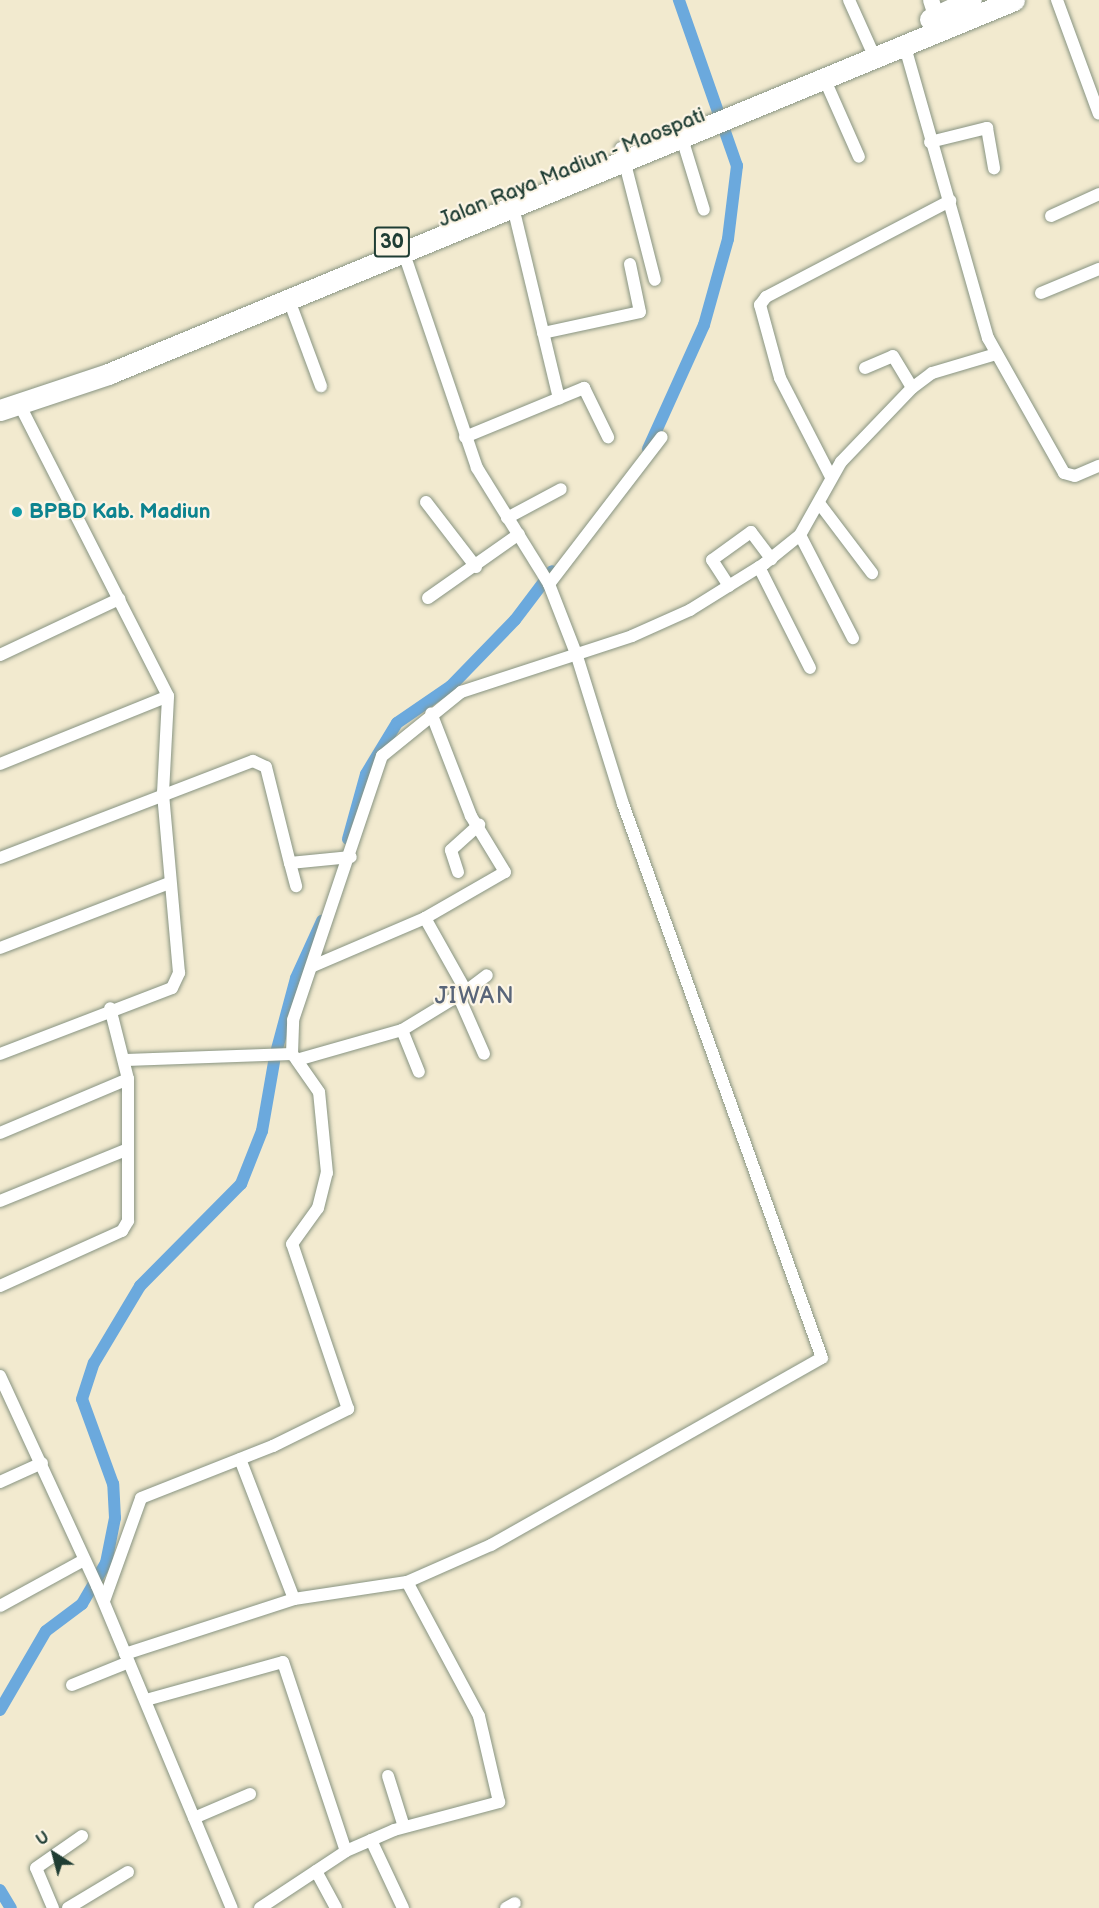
<!DOCTYPE html>
<html>
<head>
<meta charset="utf-8">
<style>
  body { margin:0 }
  #map { position:relative; width:1099px; height:1908px; overflow:hidden; background:#f2eacf; font-family:"Balsamiq Sans",sans-serif }
  div>[style] { position:absolute }
  .canal>* { height:12px; margin:-6px; padding:0 6px; transform-origin:6px; border-radius:6px; background:#6ba9dd }
  .roads { filter:drop-shadow(0 0 2px #889482) drop-shadow(0 0 2px #889482) }
  .street>* { height:12px; margin:-6px; padding:0 6px; transform-origin:6px; border-radius:6px; background:#fff }
  .secondary>* { height:16px; margin:-8px; padding:0 8px; transform-origin:8px; border-radius:8px; background:#fff }
  .highway>* { height:21px; margin:-10.5px; padding:0 10.5px; transform-origin:10.5px; border-radius:10.5px; background:#fff }
  .dots>* { width:16px; height:16px; translate:-50% -50%; box-sizing:border-box; border:3px solid #fcf5e5; border-radius:50% }
  span { translate:-50% -50%; white-space:nowrap; text-align:center; line-height:1.15; -webkit-text-stroke:4.5px #fcf5e5; paint-order:stroke }
  .shield-label span { padding:2px 4px; background:#fcf5e5; border:2px solid; border-radius:4px; -webkit-text-stroke-width:0 }
  .shield-label { font-size:20px; color:#1f3d34; font-weight:700 }
  .street-label { font-size:21px; color:#1f3d34 }
  .culture-label { font-size:21px; color:#0d838f; font-weight:700 }
  .left { translate:0 -50%; text-align:left }
  .quarter-label { font-size:24px; color:#596579; letter-spacing:1.5px }
  .north { position:absolute; left:24px; top:1824px; width:60px; height:60px; -webkit-text-stroke:4px #fcf5e5; paint-order:stroke; rotate:324deg; font-size:16px; font-weight:700; line-height:24px; text-align:center; color:#1f3d34 }
  .north::after { content:''; display:block; margin:auto; width:21px; height:27px; background:#1f3d34; clip-path:polygon(50% 0,100% 100%,50% 72%,0 100%) }
</style>
</head>
<body>
<div id="map">
  <div class="canal">
    <i style="left:648px;top:449px;width:136px;rotate:-65.7deg"></i>
    <i style="left:704px;top:325px;width:89px;rotate:-74.4deg"></i>
    <i style="left:728px;top:239px;width:74px;rotate:-83deg"></i>
    <i style="left:737px;top:166px;width:176px;rotate:-109.3deg"></i>
    <i style="left:348px;top:839px;width:67px;rotate:-74.5deg"></i>
    <i style="left:366px;top:774px;width:60px;rotate:-58.7deg"></i>
    <i style="left:397px;top:723px;width:65px;rotate:-34.4deg"></i>
    <i style="left:451px;top:686px;width:92px;rotate:-45.9deg"></i>
    <i style="left:515px;top:620px;width:61px;rotate:-52.9deg"></i>
    <i style="left:277px;top:1049px;width:73px;rotate:-75deg"></i>
    <i style="left:296px;top:978px;width:63px;rotate:-65.5deg"></i>
    <i style="left:0;top:1710px;width:91px;rotate:-59.8deg"></i>
    <i style="left:46px;top:1631px;width:45px;rotate:-36.9deg"></i>
    <i style="left:82px;top:1604px;width:48px;rotate:-59.7deg"></i>
    <i style="left:106px;top:1563px;width:46px;rotate:-78.7deg"></i>
    <i style="left:115px;top:1518px;width:34px;rotate:-93deg"></i>
    <i style="left:113px;top:1484px;width:90px;rotate:-110deg"></i>
    <i style="left:82px;top:1399px;width:38px;rotate:-72deg"></i>
    <i style="left:94px;top:1363px;width:90px;rotate:-59.1deg"></i>
    <i style="left:140px;top:1286px;width:144px;rotate:-45.3deg"></i>
    <i style="left:241px;top:1184px;width:57px;rotate:-68.4deg"></i>
    <i style="left:262px;top:1131px;width:70px;rotate:-80.1deg"></i>
    <i style="left:0;top:1890px;width:21px;rotate:59deg"></i>
  </div>
  <div class="roads">
    <div class="street">
      <i style="left:849px;top:0;width:54px;rotate:65.8deg"></i>
      <i style="left:1057px;top:0;width:121px;rotate:69.8deg"></i>
      <i style="left:905px;top:47px;width:303px;rotate:74.1deg"></i>
      <i style="left:988px;top:338px;width:155px;rotate:60.6deg"></i>
      <i style="left:1064px;top:473px;width:11px;rotate:15deg"></i>
      <i style="left:1075px;top:476px;width:26px;rotate:-23deg"></i>
      <i style="left:824px;top:78px;width:86px;rotate:66.1deg"></i>
      <i style="left:681px;top:135px;width:78px;rotate:73deg"></i>
      <i style="left:930px;top:142px;width:59px;rotate:-13.8deg"></i>
      <i style="left:987px;top:128px;width:41px;rotate:80.1deg"></i>
      <i style="left:621px;top:148px;width:136px;rotate:75.6deg"></i>
      <i style="left:513px;top:207px;width:197px;rotate:76.5deg"></i>
      <i style="left:1051px;top:216px;width:53px;rotate:-24.6deg"></i>
      <i style="left:1041px;top:293px;width:63px;rotate:-22.5deg"></i>
      <i style="left:289px;top:300px;width:92px;rotate:69.6deg"></i>
      <i style="left:543px;top:333px;width:99px;rotate:-12.2deg"></i>
      <i style="left:640px;top:312px;width:49px;rotate:-101.8deg"></i>
      <i style="left:865px;top:368px;width:30px;rotate:-23deg"></i>
      <i style="left:893px;top:356px;width:37px;rotate:59deg"></i>
      <i style="left:465px;top:437px;width:129px;rotate:-22.4deg"></i>
      <i style="left:584px;top:388px;width:55px;rotate:63.9deg"></i>
      <i style="left:831px;top:477px;width:111px;rotate:-117.3deg"></i>
      <i style="left:780px;top:378px;width:76px;rotate:-105.3deg"></i>
      <i style="left:760px;top:305px;width:10px;rotate:-53deg"></i>
      <i style="left:766px;top:297px;width:208px;rotate:-27.6deg"></i>
      <i style="left:426px;top:502px;width:82px;rotate:52.4deg"></i>
      <i style="left:819px;top:503px;width:88px;rotate:52.9deg"></i>
      <i style="left:507px;top:518px;width:61px;rotate:-28.2deg"></i>
      <i style="left:800px;top:535px;width:116px;rotate:62.8deg"></i>
      <i style="left:759px;top:567px;width:113px;rotate:63.2deg"></i>
      <i style="left:549px;top:584px;width:185px;rotate:-52.5deg"></i>
      <i style="left:729px;top:586px;width:31px;rotate:-123deg"></i>
      <i style="left:712px;top:560px;width:48px;rotate:-35.7deg"></i>
      <i style="left:751px;top:532px;width:34px;rotate:53deg"></i>
      <i style="left:428px;top:598px;width:111px;rotate:-35.1deg"></i>
      <i style="left:0;top:655px;width:132px;rotate:-25.2deg"></i>
      <i style="left:0;top:764px;width:181px;rotate:-22deg"></i>
      <i style="left:0;top:858px;width:271px;rotate:-21deg"></i>
      <i style="left:253px;top:761px;width:14px;rotate:25deg"></i>
      <i style="left:266px;top:767px;width:99px;rotate:76deg"></i>
      <i style="left:290px;top:863px;width:61px;rotate:-5.6deg"></i>
      <i style="left:290px;top:863px;width:24px;rotate:75deg"></i>
      <i style="left:458px;top:872px;width:23px;rotate:-108deg"></i>
      <i style="left:451px;top:850px;width:38px;rotate:-42deg"></i>
      <i style="left:425px;top:918px;width:84px;rotate:60.7deg"></i>
      <i style="left:466px;top:991px;width:26px;rotate:-37deg"></i>
      <i style="left:0;top:948px;width:181px;rotate:-21deg"></i>
      <i style="left:313px;top:966px;width:122px;rotate:-23.2deg"></i>
      <i style="left:425px;top:918px;width:92px;rotate:-29.9deg"></i>
      <i style="left:505px;top:872px;width:66px;rotate:-121.3deg"></i>
      <i style="left:471px;top:816px;width:110px;rotate:-111.2deg"></i>
      <i style="left:466px;top:991px;width:75px;rotate:148.6deg"></i>
      <i style="left:402px;top:1030px;width:109px;rotate:164.1deg"></i>
      <i style="left:297px;top:1060px;width:8px;rotate:-130deg"></i>
      <i style="left:292px;top:1054px;width:34px;rotate:-88deg"></i>
      <i style="left:293px;top:1020px;width:279px;rotate:-71.4deg"></i>
      <i style="left:382px;top:756px;width:102px;rotate:-39deg"></i>
      <i style="left:461px;top:692px;width:180px;rotate:-18.1deg"></i>
      <i style="left:632px;top:636px;width:64px;rotate:-24.1deg"></i>
      <i style="left:690px;top:610px;width:87px;rotate:-31.9deg"></i>
      <i style="left:764px;top:564px;width:46px;rotate:-38.9deg"></i>
      <i style="left:800px;top:535px;width:84px;rotate:-60.7deg"></i>
      <i style="left:841px;top:462px;width:103px;rotate:-46.2deg"></i>
      <i style="left:912px;top:388px;width:25px;rotate:-37deg"></i>
      <i style="left:932px;top:373px;width:67px;rotate:-16.5deg"></i>
      <i style="left:459px;top:997px;width:62px;rotate:66.3deg"></i>
      <i style="left:402px;top:1030px;width:45px;rotate:68deg"></i>
      <i style="left:0;top:1054px;width:184px;rotate:-21deg"></i>
      <i style="left:172px;top:988px;width:17px;rotate:-65deg"></i>
      <i style="left:179px;top:973px;width:181px;rotate:-95.1deg"></i>
      <i style="left:163px;top:793px;width:97px;rotate:-87deg"></i>
      <i style="left:168px;top:696px;width:330px;rotate:-117deg"></i>
      <i style="left:126px;top:1060px;width:166px;rotate:-2.1deg"></i>
      <i style="left:0;top:1133px;width:139px;rotate:-22.9deg"></i>
      <i style="left:0;top:1201px;width:138px;rotate:-22.1deg"></i>
      <i style="left:0;top:1286px;width:134px;rotate:-24.3deg"></i>
      <i style="left:122px;top:1231px;width:12px;rotate:-59deg"></i>
      <i style="left:128px;top:1221px;width:142px;rotate:-90deg"></i>
      <i style="left:128px;top:1079px;width:73px;rotate:-104.2deg"></i>
      <i style="left:0;top:1376px;width:231px;rotate:65.2deg"></i>
      <i style="left:97px;top:1586px;width:349px;rotate:67.3deg"></i>
      <i style="left:240px;top:1459px;width:150px;rotate:68.9deg"></i>
      <i style="left:0;top:1482px;width:46px;rotate:-24.3deg"></i>
      <i style="left:104px;top:1601px;width:109px;rotate:-70.2deg"></i>
      <i style="left:141px;top:1498px;width:142px;rotate:-21.5deg"></i>
      <i style="left:273px;top:1446px;width:84px;rotate:-26.3deg"></i>
      <i style="left:348px;top:1409px;width:174px;rotate:-108.7deg"></i>
      <i style="left:292px;top:1244px;width:44px;rotate:-54.2deg"></i>
      <i style="left:318px;top:1208px;width:36px;rotate:-76deg"></i>
      <i style="left:327px;top:1173px;width:81px;rotate:-95.6deg"></i>
      <i style="left:319px;top:1092px;width:39px;rotate:-125deg"></i>
      <i style="left:0;top:1606px;width:96px;rotate:-28.7deg"></i>
      <i style="left:125px;top:1654px;width:178px;rotate:-18deg"></i>
      <i style="left:294px;top:1599px;width:114px;rotate:-8.6deg"></i>
      <i style="left:407px;top:1582px;width:92px;rotate:-23.8deg"></i>
      <i style="left:491px;top:1545px;width:380px;rotate:-29.5deg"></i>
      <i style="left:822px;top:1358px;width:589px;rotate:-109.76deg"></i>
      <i style="left:623px;top:804px;width:155px;rotate:-107.3deg"></i>
      <i style="left:577px;top:656px;width:77px;rotate:-111.3deg"></i>
      <i style="left:549px;top:584px;width:137px;rotate:-121.8deg"></i>
      <i style="left:477px;top:468px;width:227px;rotate:-108.8deg"></i>
      <i style="left:72px;top:1685px;width:61px;rotate:-22deg"></i>
      <i style="left:146px;top:1700px;width:142px;rotate:-15.5deg"></i>
      <i style="left:283px;top:1662px;width:199px;rotate:71.6deg"></i>
      <i style="left:388px;top:1776px;width:53px;rotate:72.6deg"></i>
      <i style="left:194px;top:1818px;width:61px;rotate:-23.2deg"></i>
      <i style="left:371px;top:1840px;width:75px;rotate:64.8deg"></i>
      <i style="left:316px;top:1871px;width:42px;rotate:61.6deg"></i>
      <i style="left:53px;top:1908px;width:43px;rotate:-113deg"></i>
      <i style="left:36px;top:1868px;width:56px;rotate:-34.8deg"></i>
      <i style="left:68px;top:1908px;width:70px;rotate:-31deg"></i>
      <i style="left:260px;top:1908px;width:103px;rotate:-33.5deg"></i>
      <i style="left:346px;top:1851px;width:52px;rotate:-23.6deg"></i>
      <i style="left:394px;top:1830px;width:109px;rotate:-14.9deg"></i>
      <i style="left:499px;top:1802px;width:88px;rotate:-103.1deg"></i>
      <i style="left:479px;top:1716px;width:152px;rotate:-118.2deg"></i>
      <i style="left:506px;top:1908px;width:10px;rotate:-29deg"></i>
    </div>
    <div class="secondary">
      <i style="left:931px;top:0;width:29px;rotate:72deg"></i>
    </div>
    <div class="highway">
      <i style="left:930px;top:19px;width:45px;rotate:-24.9deg"></i>
      <i style="left:0;top:410px;width:114px;rotate:-18.4deg"></i>
      <i style="left:108px;top:374px;width:980px;rotate:-22.43deg"></i>
    </div>
  </div>
  <div class="dots">
    <i style="left:17px;top:512px;background:#0f9aa8"></i>
  </div>
  <div class="shield-label">
    <span style="left:392px;top:242px">30</span>
  </div>
  <div class="street-label">
    <span style="left:572px;top:168px;rotate:-22deg">Jalan Raya Madiun - Maospati</span>
  </div>
  <div class="culture-label">
    <span class="left" style="left:29px;top:512px">BPBD Kab. Madiun</span>
  </div>
  <div class="quarter-label">
    <span style="left:475px;top:996px">JIWAN</span>
  </div>
  <div class="north">U</div>
</div>
</body>
</html>
